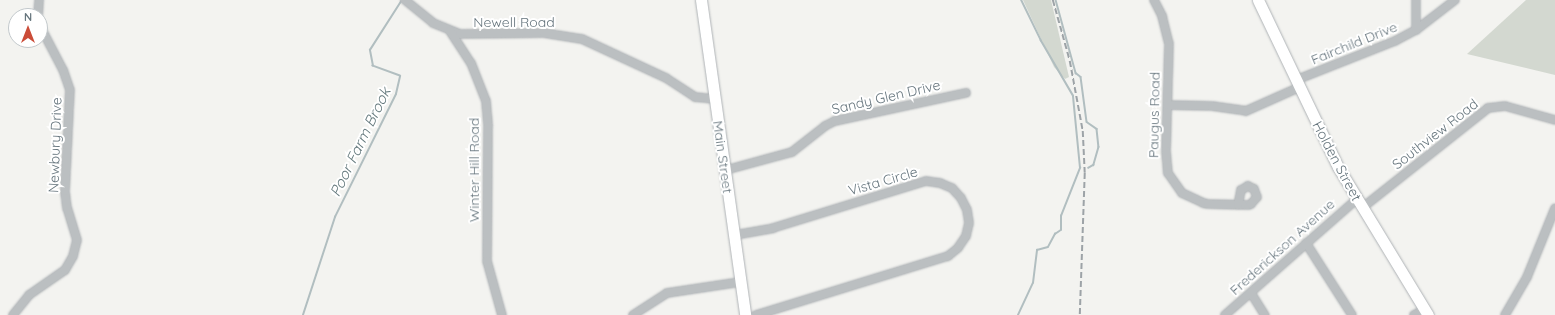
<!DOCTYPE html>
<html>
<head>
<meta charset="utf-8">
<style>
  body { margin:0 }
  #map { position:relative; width:1555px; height:315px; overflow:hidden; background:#f3f3f0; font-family:Quicksand,sans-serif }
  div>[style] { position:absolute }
  .green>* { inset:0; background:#d3d8d0 }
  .stream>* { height:1.5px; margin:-0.75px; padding:0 0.75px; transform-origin:0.75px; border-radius:0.75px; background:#b1bec0 }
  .roads { filter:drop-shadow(0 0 1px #afb3b6) drop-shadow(0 0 1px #afb3b6) }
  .minor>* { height:8px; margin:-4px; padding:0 4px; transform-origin:4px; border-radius:4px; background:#bbbfc1 }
  .major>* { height:11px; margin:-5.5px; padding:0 5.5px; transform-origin:5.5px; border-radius:5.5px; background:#fff }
  .rail>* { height:1.5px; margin-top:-0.75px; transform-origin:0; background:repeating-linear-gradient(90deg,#9da3a7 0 6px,transparent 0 9px) }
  span { translate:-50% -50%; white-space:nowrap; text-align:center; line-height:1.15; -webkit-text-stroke:4px #fff; paint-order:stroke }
  .street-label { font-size:14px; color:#66757d }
  .water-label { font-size:15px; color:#62777b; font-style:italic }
  .north { position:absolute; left:8px; top:8px; width:40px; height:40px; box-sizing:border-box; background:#fff; border:1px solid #c2c8cb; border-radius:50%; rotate:0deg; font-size:11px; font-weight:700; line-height:16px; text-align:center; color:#66757d }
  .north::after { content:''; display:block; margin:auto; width:14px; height:18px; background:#cb4c38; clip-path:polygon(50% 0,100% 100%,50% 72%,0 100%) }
</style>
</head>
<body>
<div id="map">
  <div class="green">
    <i style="clip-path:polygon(1023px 0,1051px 0,1069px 77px,1065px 79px,1054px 67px)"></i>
    <i style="clip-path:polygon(1526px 0,1555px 0,1555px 75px,1467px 54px)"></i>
  </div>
  <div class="stream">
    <i style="left:1056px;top:0;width:76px;rotate:74.7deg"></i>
    <i style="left:1076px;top:73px;width:6px;rotate:39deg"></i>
    <i style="left:1081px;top:77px;width:45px;rotate:82.4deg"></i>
    <i style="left:1087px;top:122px;width:12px;rotate:35deg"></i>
    <i style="left:1097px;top:129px;width:18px;rotate:84deg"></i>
    <i style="left:1099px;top:147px;width:19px;rotate:106deg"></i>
    <i style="left:1094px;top:165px;width:6px;rotate:149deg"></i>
    <i style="left:303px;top:315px;width:103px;rotate:-71.9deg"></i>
    <i style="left:335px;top:217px;width:137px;rotate:-63.6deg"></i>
    <i style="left:396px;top:94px;width:18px;rotate:-77deg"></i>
    <i style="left:400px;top:76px;width:29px;rotate:-160deg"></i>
    <i style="left:373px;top:66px;width:16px;rotate:-101deg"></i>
    <i style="left:370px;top:50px;width:59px;rotate:-57.4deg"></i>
    <i style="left:1018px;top:315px;width:35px;rotate:-65deg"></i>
    <i style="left:1033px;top:283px;width:33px;rotate:-83deg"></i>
    <i style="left:1037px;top:250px;width:11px;rotate:-15deg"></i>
    <i style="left:1048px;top:247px;width:15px;rotate:-62deg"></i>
    <i style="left:1055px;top:234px;width:7px;rotate:-34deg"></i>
    <i style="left:1061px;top:230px;width:14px;rotate:-90deg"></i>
    <i style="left:1061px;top:216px;width:52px;rotate:-68.4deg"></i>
    <i style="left:1080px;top:168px;width:72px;rotate:-95.6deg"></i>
    <i style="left:1073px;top:96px;width:64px;rotate:-120.2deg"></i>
    <i style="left:1041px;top:41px;width:46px;rotate:-116deg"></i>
  </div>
  <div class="roads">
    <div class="minor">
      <i style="left:405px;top:0;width:36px;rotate:39deg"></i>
      <i style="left:433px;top:23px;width:29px;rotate:22deg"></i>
      <i style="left:460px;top:34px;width:84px;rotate:-0.7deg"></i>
      <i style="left:544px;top:33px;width:38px;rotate:9deg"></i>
      <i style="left:582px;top:39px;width:93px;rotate:24.9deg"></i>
      <i style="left:666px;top:78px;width:35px;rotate:33deg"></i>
      <i style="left:695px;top:97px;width:20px;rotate:6deg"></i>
      <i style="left:1154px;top:0;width:18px;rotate:63deg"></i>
      <i style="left:1162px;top:16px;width:29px;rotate:76deg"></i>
      <i style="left:1169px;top:44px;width:107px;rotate:91.6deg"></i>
      <i style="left:1166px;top:151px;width:22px;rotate:85deg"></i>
      <i style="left:1168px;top:173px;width:24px;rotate:55deg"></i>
      <i style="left:1182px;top:193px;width:23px;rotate:25deg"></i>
      <i style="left:1203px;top:203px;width:5px;rotate:11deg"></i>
      <i style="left:1208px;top:204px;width:40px;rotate:1.4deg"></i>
      <i style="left:1248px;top:205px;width:3px;rotate:-18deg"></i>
      <i style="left:1251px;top:204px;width:9px;rotate:-49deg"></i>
      <i style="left:1257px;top:197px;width:9px;rotate:-111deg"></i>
      <i style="left:1254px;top:189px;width:7px;rotate:-153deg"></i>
      <i style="left:1248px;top:186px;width:8px;rotate:150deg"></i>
      <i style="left:1241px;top:190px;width:15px;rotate:101deg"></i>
      <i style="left:38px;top:16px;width:16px;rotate:-86deg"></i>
      <i style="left:1416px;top:30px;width:49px;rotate:-37.6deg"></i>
      <i style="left:450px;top:31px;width:38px;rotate:57deg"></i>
      <i style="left:471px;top:63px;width:41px;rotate:68.5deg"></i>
      <i style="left:486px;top:101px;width:25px;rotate:85deg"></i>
      <i style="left:488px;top:126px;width:135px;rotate:90.4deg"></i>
      <i style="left:487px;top:261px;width:56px;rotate:74.5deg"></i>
      <i style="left:1296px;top:80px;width:106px;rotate:-21.5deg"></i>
      <i style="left:1395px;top:41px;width:24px;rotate:-28deg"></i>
      <i style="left:1416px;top:30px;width:30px;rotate:-90deg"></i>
      <i style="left:1168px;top:105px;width:44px;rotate:1.3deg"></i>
      <i style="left:1212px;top:106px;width:34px;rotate:8deg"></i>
      <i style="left:1246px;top:111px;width:59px;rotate:-24deg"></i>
      <i style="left:726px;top:170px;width:68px;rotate:-15.3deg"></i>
      <i style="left:792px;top:152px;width:42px;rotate:-38.2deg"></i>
      <i style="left:825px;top:126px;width:11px;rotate:-27deg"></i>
      <i style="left:835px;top:121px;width:134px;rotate:-12.1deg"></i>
      <i style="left:1362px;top:208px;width:161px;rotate:-38.4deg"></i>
      <i style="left:1488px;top:108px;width:17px;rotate:-7deg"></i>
      <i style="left:1505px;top:106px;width:52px;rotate:15.6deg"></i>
      <i style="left:735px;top:235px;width:39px;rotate:-10deg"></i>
      <i style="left:773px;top:228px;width:160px;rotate:-17.1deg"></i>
      <i style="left:926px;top:181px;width:14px;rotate:8deg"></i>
      <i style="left:940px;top:183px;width:13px;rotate:23deg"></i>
      <i style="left:952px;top:188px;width:13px;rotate:48deg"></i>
      <i style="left:961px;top:198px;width:13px;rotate:63deg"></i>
      <i style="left:967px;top:210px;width:13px;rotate:81deg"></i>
      <i style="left:969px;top:223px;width:13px;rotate:103deg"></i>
      <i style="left:966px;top:236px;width:14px;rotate:124deg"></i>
      <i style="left:958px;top:248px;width:13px;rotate:141deg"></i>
      <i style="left:948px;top:256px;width:201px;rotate:162.9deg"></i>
      <i style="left:1306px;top:243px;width:85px;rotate:57.4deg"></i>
      <i style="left:1251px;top:293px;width:26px;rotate:58deg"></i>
      <i style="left:13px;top:315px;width:26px;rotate:-51deg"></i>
      <i style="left:29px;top:295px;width:44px;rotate:-34.8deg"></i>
      <i style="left:65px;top:270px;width:16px;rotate:-60deg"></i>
      <i style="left:73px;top:256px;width:16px;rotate:-76deg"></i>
      <i style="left:77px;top:240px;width:34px;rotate:-107deg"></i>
      <i style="left:67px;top:208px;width:17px;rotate:-97deg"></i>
      <i style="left:65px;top:191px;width:101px;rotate:-87.2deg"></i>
      <i style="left:70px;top:90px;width:21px;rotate:-109deg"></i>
      <i style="left:63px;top:70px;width:50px;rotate:-117.6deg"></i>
      <i style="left:633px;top:315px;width:40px;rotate:-32.9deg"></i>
      <i style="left:667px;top:293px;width:74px;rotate:-8.6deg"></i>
      <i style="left:1225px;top:315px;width:176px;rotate:-41.3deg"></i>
      <i style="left:1414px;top:315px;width:13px;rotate:-29deg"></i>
      <i style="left:1505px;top:315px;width:44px;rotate:-59.9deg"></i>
      <i style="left:1527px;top:277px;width:74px;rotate:-67.9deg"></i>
    </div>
    <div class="major">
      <i style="left:701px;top:0;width:318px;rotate:82deg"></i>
      <i style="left:1258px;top:0;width:185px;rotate:64.4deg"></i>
      <i style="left:1338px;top:167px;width:173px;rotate:58.7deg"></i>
    </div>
  </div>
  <div class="rail">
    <i style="left:1053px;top:0;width:63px;rotate:74.4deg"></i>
    <i style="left:1070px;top:61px;width:71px;rotate:79.5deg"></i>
    <i style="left:1083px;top:131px;width:42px;rotate:87.3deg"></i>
    <i style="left:1085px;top:173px;width:142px;rotate:92deg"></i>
  </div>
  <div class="street-label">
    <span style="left:514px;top:22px">Newell Road</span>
    <span style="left:1354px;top:43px;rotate:-22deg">Fairchild Drive</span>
    <span style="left:886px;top:97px;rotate:-13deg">Sandy Glen Drive</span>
    <span style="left:1154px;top:115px;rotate:-89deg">Paugus Road</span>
    <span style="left:1435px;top:134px;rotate:-38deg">Southview Road</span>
    <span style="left:55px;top:145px;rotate:-88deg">Newbury Drive</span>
    <span style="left:723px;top:157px;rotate:82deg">Main Street</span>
    <span style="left:1337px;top:161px;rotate:62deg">Holden Street</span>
    <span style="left:474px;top:170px;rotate:-90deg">Winter Hill Road</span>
    <span style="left:883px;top:181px;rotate:-16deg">Vista Circle</span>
    <span style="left:1282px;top:247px;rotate:-42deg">Frederickson Avenue</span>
  </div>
  <div class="water-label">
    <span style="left:360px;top:142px;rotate:-64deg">Poor Farm Brook</span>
  </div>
  <div class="north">N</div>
</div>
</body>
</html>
